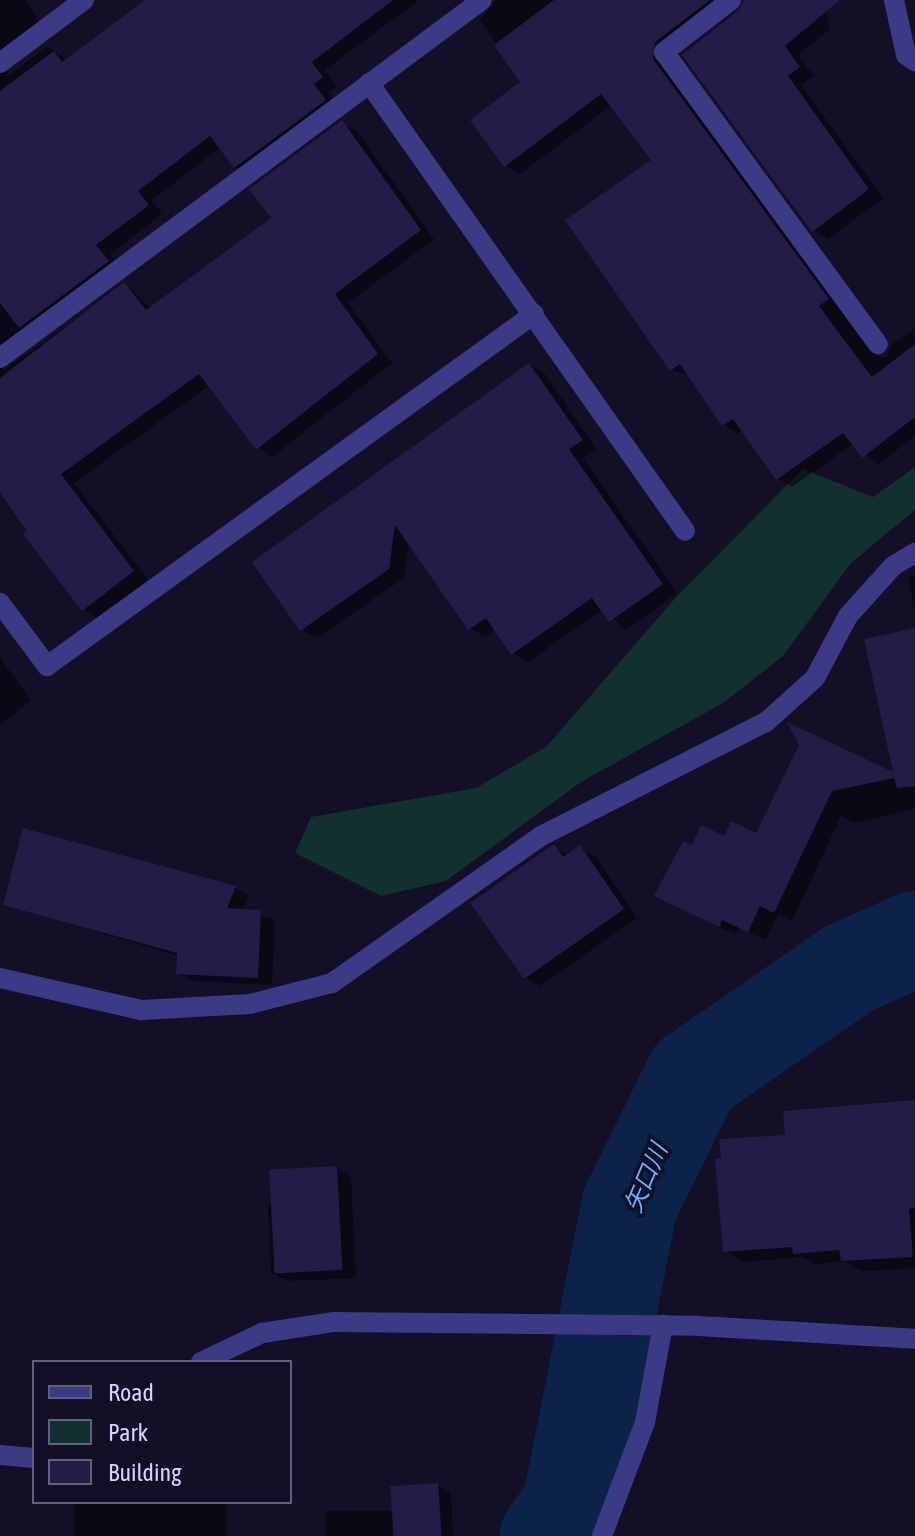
<!DOCTYPE html>
<html>
<head>
<meta charset="utf-8">
<style>
  body { margin:0 }
  #map { position:relative; width:915px; height:1536px; overflow:hidden; background:#130f26; font-family:"Asap Condensed","Noto Sans JP",sans-serif }
  div>[style] { position:absolute }
  .green>* { inset:0; background:#12302f }
  .shadow>* { inset:0; background:#0007; transform-origin:0 0 }
  .river>* { height:96px; margin:-48px; padding:0 48px; transform-origin:48px; border-radius:48px; background:#0c2248 }
  .building>* { inset:0; background:#241b47; transform-origin:0 0 }
  .minor>* { height:20px; margin:-10px; padding:0 10px; transform-origin:10px; border-radius:10px; background:#3d3a85 }
  span { translate:-50% -50%; white-space:nowrap; text-align:center; line-height:1.15; -webkit-text-stroke:7px #130f26; paint-order:stroke }
  .water-label { font-size:24px; color:#62b6ff; font-style:italic }
  .legend { position:absolute; left:32px; top:1360px; width:260px; height:144px; box-sizing:border-box; background:#130f26; border:2px solid #625e7d; margin:0; padding:10px 14px; list-style:none; font-size:24px; color:#d9d4ff }
  .legend li { display:flex; align-items:center; gap:16px; height:40px }
  .legend b { width:40px; border:2px solid #625e7d }
</style>
</head>
<body>
<div id="map">
  <div class="green">
    <i style="clip-path:polygon(915px 467px,915px 510px,851px 563px,783px 656px,723px 703px,581px 782px,446px 881px,381px 896px,295px 853px,311px 817px,476px 788px,546px 747px,678px 595px,803px 469px,873px 497px)"></i>
  </div>
  <div class="shadow">
    <i style="clip-path:polygon(0 0,25px 0,46px 32px,6px 61px,8px 76px,48px 46px,68px 61px,146px 0,419px 0,325px 70px,337px 86px,328px 93px,340px 109px,250px 175px,235px 167px,221px 147px,152px 200px,162px 214px,110px 254px,122px 270px,7px 356px,3px 371px,125px 284px,152px 309px,274px 218px,342px 123px,357px 131px,434px 239px,348px 303px,392px 363px,272px 457px,258px 448px,210px 385px,74px 483px,148px 580px,98px 618px,83px 609px,0 490px)"></i>
    <i style="clip-path:polygon(496px 0,735px 0,670px 50px,667px 69px,877px 356px,886px 357px,892px 344px,915px 329px,915px 436px,878px 464px,853px 444px,792px 487px,777px 478px,743px 430px,738px 433px,723px 425px,690px 375px,671px 370px,654px 160px,612px 105px,520px 174px,506px 166px,523px 83px,480px 20px)"></i>
    <i style="clip-path:polygon(745px 0,822px 0,830px 29px,798px 55px,814px 76px,801px 85px,883px 198px,828px 239px,813px 230px,741px 11px)"></i>
    <i style="clip-path:polygon(530px 365px,545px 374px,596px 449px,583px 458px,677px 593px,626px 630px,603px 609px,528px 662px,513px 653px,496px 629px,485px 637px,470px 628px,409px 541px,404px 578px,317px 638px,302px 630px)"></i>
    <i style="clip-path:polygon(915px 575px,915px 611px,908px 577px)"></i>
    <i style="clip-path:polygon(0 657px,31px 701px,0 724px)"></i>
    <i style="clip-path:polygon(801px 745px,915px 784px,915px 809px,853px 823px,841px 816px,792px 921px,778px 914px,765px 940px,740px 928px,736px 935px,674px 905px,693px 848px,757px 836px)"></i>
    <i style="clip-path:polygon(554px 847px,569px 855px,580px 848px,595px 856px,637px 918px,540px 986px,525px 977px)"></i>
    <i style="clip-path:polygon(235px 888px,249px 896px,243px 911px,275px 920px,272px 985px,192px 981px,178px 973px,178px 956px,5px 904px)"></i>
    <i style="clip-path:polygon(915px 1102px,915px 1268px,862px 1271px,845px 1261px,814px 1264px,803px 1257px,744px 1262px,725px 1251px,787px 1136px)"></i>
    <i style="clip-path:polygon(336px 1168px,351px 1177px,356px 1278px,286px 1281px,271px 1273px,268px 1205px)"></i>
    <i style="clip-path:polygon(437px 1485px,451px 1493px,453px 1536px,325px 1536px,325px 1511px,394px 1511px)"></i>
    <i style="left:74px;top:1502px;width:153px;height:34px"></i>
  </div>
  <div class="river">
    <i style="left:548px;top:1536px;width:37px;rotate:-54deg"></i>
    <i style="left:570px;top:1506px;width:308px;rotate:-78.8deg"></i>
    <i style="left:630px;top:1204px;width:143px;rotate:-63.8deg"></i>
    <i style="left:693px;top:1076px;width:188px;rotate:-34.6deg"></i>
    <i style="left:848px;top:969px;width:73px;rotate:-24.1deg"></i>
  </div>
  <div class="building">
    <i style="clip-path:polygon(145px 0,393px 0,312px 62px,323px 77px,314px 84px,326px 100px,234px 168px,210px 136px,138px 191px,149px 205px,96px 245px,109px 261px,19px 328px,0 303px,0 91px,54px 51px,62px 62px)"></i>
    <i style="clip-path:polygon(554px 0,710px 0,655px 42px,653px 59px,829px 299px,819px 306px,872px 377px,915px 344px,915px 417px,862px 458px,843px 433px,776px 480px,733px 419px,722px 426px,680px 364px,670px 371px,565px 220px,651px 160px,601px 94px,504px 167px,470px 120px,520px 82px,494px 45px)"></i>
    <i style="clip-path:polygon(744px 0,840px 0,785px 46px,800px 67px,788px 76px,869px 189px,812px 232px,682px 55px,739px 10px)"></i>
    <i style="clip-path:polygon(342px 120px,421px 230px,335px 294px,378px 354px,256px 450px,199px 374px,61px 474px,134px 571px,82px 611px,23px 534px,27px 531px,0 493px,0 378px,124px 282px,146px 310px,271px 218px,249px 189px)"></i>
    <i style="clip-path:polygon(529px 363px,583px 440px,569px 449px,663px 584px,609px 622px,592px 598px,511px 655px,486px 618px,468px 630px,395px 525px,389px 569px,300px 631px,252px 562px)"></i>
    <i style="clip-path:polygon(915px 628px,915px 786px,897px 788px,894px 778px,832px 791px,774px 913px,760px 906px,748px 932px,722px 920px,719px 927px,654px 896px,683px 841px,692px 845px,701px 825px,724px 836px,731px 821px,756px 833px,799px 745px,787px 722px,893px 772px,864px 639px)"></i>
    <i style="clip-path:polygon(23px 828px,236px 886px,227px 908px,261px 910px,258px 978px,176px 974px,177px 953px,3px 905px)"></i>
    <i style="clip-path:polygon(554px 844px,563px 857px,580px 845px,624px 909px,524px 979px,470px 903px)"></i>
    <i style="clip-path:polygon(915px 1100px,915px 1208px,909px 1209px,913px 1257px,841px 1261px,839px 1250px,793px 1254px,792px 1247px,723px 1252px,715px 1159px,721px 1159px,719px 1139px,785px 1135px,783px 1111px)"></i>
    <i style="left:337px;top:1166px;width:104px;height:68px;rotate:87deg"></i>
    <i style="left:438px;top:1483px;width:53px;height:48px;rotate:86deg"></i>
  </div>
  <div class="minor">
    <i style="left:731px;top:0;width:85px;rotate:142.2deg"></i>
    <i style="left:664px;top:52px;width:362px;rotate:53.8deg"></i>
    <i style="left:894px;top:0;width:56px;rotate:77.7deg"></i>
    <i style="left:906px;top:55px;width:11px;rotate:34deg"></i>
    <i style="left:0;top:63px;width:105px;rotate:-36.9deg"></i>
    <i style="left:369px;top:83px;width:548px;rotate:54.8deg"></i>
    <i style="left:0;top:358px;width:600px;rotate:-36.6deg"></i>
    <i style="left:0;top:603px;width:79px;rotate:53.3deg"></i>
    <i style="left:47px;top:666px;width:601px;rotate:-35.86deg"></i>
    <i style="left:0;top:978px;width:145px;rotate:12.8deg"></i>
    <i style="left:141px;top:1010px;width:109px;rotate:-3.2deg"></i>
    <i style="left:250px;top:1004px;width:85px;rotate:-14.4deg"></i>
    <i style="left:332px;top:983px;width:256px;rotate:-35.1deg"></i>
    <i style="left:541px;top:836px;width:252px;rotate:-26.9deg"></i>
    <i style="left:766px;top:722px;width:66px;rotate:-41.9deg"></i>
    <i style="left:815px;top:678px;width:70px;rotate:-62deg"></i>
    <i style="left:848px;top:616px;width:67px;rotate:-48deg"></i>
    <i style="left:893px;top:566px;width:26px;rotate:-31deg"></i>
    <i style="left:201px;top:1362px;width:68px;rotate:-25.4deg"></i>
    <i style="left:262px;top:1333px;width:73px;rotate:-8.7deg"></i>
    <i style="left:334px;top:1322px;width:365px;rotate:0.6deg"></i>
    <i style="left:699px;top:1326px;width:216px;rotate:3.4deg"></i>
    <i style="left:0;top:1455px;width:34px;rotate:5deg"></i>
    <i style="left:602px;top:1536px;width:122px;rotate:-69.3deg"></i>
    <i style="left:645px;top:1422px;width:99px;rotate:-79.5deg"></i>
  </div>
  <div class="water-label">
    <span style="left:646px;top:1178px;rotate:-67deg">矢口川</span>
  </div>
  <ul class="legend">
  <li><b style="height:10px;background:#3d3a85"></b>Road</li>
  <li><b style="height:22px;background:#12302f"></b>Park</li>
  <li><b style="height:22px;background:#241b47"></b>Building</li>
  </ul>
</div>
</body>
</html>
